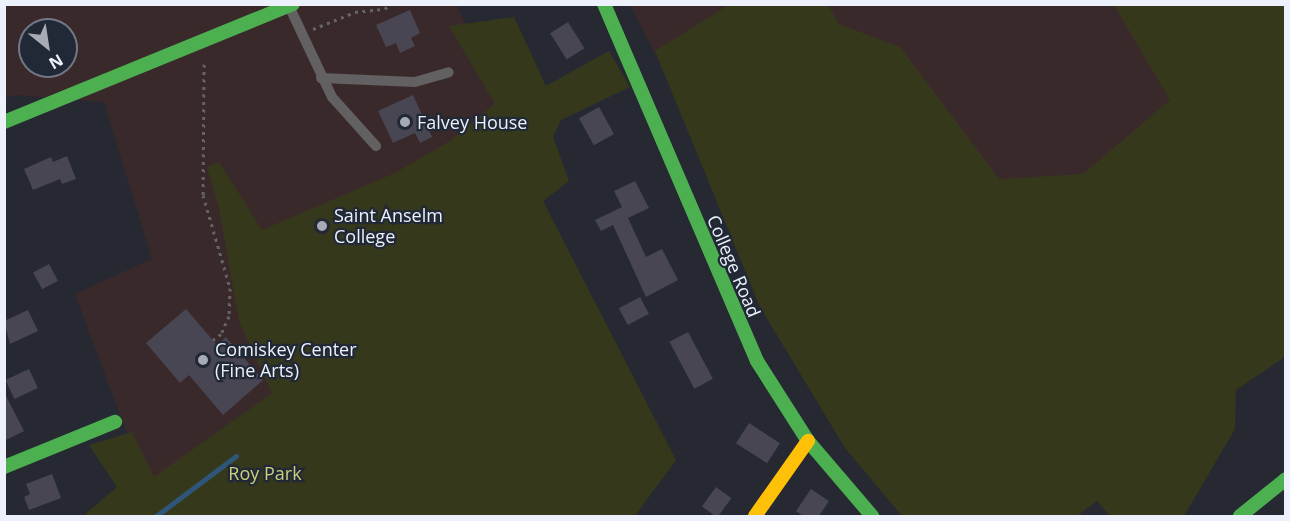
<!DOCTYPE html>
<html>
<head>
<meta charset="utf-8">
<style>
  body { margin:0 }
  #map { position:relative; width:1290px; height:521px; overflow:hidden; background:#262931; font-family:"Open Sans",sans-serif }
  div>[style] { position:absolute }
  .education>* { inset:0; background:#3a292b }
  .green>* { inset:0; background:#36381b }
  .stream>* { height:5px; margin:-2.5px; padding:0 2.5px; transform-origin:2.5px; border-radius:2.5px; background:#2f5678 }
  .building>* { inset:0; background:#474652; transform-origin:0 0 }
  .path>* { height:3px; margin-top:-1.5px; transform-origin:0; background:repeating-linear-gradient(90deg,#646466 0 3px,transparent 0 7.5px) }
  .lane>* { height:10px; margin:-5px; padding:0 5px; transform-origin:5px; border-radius:5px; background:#626061 }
  .fast>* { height:14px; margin:-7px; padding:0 7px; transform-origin:7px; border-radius:7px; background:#4caf50 }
  .slow>* { height:14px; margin:-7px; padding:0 7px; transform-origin:7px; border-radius:7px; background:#ffc107 }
  .dots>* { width:16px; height:16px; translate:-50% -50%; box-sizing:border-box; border:3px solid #212836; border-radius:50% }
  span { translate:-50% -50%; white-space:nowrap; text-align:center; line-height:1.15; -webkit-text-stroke:4.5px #212836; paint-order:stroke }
  .poi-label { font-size:18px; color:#ecf1fb }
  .left { translate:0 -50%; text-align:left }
  .street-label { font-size:18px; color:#ecf1fb }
  .park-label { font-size:18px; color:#c9d07d }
  .frame { position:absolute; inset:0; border:6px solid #ecf1fb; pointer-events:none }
  .north { position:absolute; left:18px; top:18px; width:60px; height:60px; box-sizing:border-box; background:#212836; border:2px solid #727885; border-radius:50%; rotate:150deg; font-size:16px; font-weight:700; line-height:24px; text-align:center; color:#ecf1fb }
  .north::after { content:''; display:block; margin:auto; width:21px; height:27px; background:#a7abb4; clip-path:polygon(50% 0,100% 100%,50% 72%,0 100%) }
</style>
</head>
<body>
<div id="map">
  <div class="education">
    <i style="clip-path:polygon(evenodd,5px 5px,457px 5px,539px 193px,155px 508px,75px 294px,152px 259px,104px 102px,15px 95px,5px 98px,5px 5px,30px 30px,66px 30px,66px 66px,30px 66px,30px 30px)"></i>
    <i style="clip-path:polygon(630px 5px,1285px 5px,1285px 96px,792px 323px)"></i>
  </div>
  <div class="green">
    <i style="clip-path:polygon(730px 4px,828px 5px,839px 24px,900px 47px,999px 179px,1083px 174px,1170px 100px,1114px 5px,1285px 5px,1285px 357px,1236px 390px,1235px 429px,1184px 516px,1110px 516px,1097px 501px,1077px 516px,902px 516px,845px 448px,760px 307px,655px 51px)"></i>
    <i style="clip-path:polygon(514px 17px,546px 86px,609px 51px,630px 87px,561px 120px,553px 137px,569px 181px,543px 201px,676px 460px,635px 516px,83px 516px,117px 487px,89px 445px,132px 432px,154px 477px,272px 393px,239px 321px,219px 208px,207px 167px,219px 162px,262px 230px,395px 173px,448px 142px,495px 104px,449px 26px)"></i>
  </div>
  <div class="stream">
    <i style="left:156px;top:516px;width:100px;rotate:-36.9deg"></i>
  </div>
  <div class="building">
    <i style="clip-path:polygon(410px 10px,420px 33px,411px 38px,415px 46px,400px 53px,396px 43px,386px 47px,376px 25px)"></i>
    <i style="left:568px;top:22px;width:31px;height:21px;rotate:58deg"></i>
    <i style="clip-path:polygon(413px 95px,432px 137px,420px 143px,415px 133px,393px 143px,378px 111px)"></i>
    <i style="left:599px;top:107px;width:31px;height:23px;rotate:61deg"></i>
    <i style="clip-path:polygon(67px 156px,76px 179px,62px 184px,60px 179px,33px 190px,24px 169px,51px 157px,53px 162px)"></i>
    <i style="clip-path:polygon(635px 181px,649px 208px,628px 218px,646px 257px,662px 249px,678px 280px,646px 297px,613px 225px,601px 231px,595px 220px,622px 207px,614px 191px)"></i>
    <i style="left:49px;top:264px;width:19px;height:18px;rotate:62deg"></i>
    <i style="left:640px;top:297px;width:19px;height:24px;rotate:62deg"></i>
    <i style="clip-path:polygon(186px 309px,217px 345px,226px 337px,263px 380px,223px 415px,189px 375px,180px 383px,146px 343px)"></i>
    <i style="clip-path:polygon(28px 310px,38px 331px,10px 344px,4px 321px)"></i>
    <i style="left:688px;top:332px;width:53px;height:21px;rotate:62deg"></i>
    <i style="left:29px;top:369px;width:21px;height:26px;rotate:65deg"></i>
    <i style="clip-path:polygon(4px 392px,24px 431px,4px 441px)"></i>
    <i style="left:749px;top:423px;width:37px;height:24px;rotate:33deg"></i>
    <i style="clip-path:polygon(52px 474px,61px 498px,29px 510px,24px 497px,30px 494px,26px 484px)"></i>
    <i style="left:716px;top:487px;width:19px;height:24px;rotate:36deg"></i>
    <i style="clip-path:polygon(811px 489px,829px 501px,819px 516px,803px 516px,796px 511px)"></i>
  </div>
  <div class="path">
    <i style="left:313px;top:29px;width:45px;rotate:-22deg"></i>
    <i style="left:355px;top:12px;width:30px;rotate:-6deg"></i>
    <i style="left:385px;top:9px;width:6px;rotate:-51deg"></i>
    <i style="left:204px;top:64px;width:131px;rotate:90.4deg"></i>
    <i style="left:203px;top:195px;width:97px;rotate:73.8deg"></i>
    <i style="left:230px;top:288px;width:28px;rotate:92deg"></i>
    <i style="left:229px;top:316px;width:20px;rotate:114deg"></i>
    <i style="left:221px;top:334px;width:10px;rotate:143deg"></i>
  </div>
  <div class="lane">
    <i style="left:289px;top:6px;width:101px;rotate:64.7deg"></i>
    <i style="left:332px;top:97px;width:66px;rotate:48.1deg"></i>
    <i style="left:321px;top:78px;width:94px;rotate:2.4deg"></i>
    <i style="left:415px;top:82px;width:35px;rotate:-16deg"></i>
  </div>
  <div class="fast">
    <i style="left:604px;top:4px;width:388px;rotate:66.8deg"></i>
    <i style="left:757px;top:361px;width:95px;rotate:57.5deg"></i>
    <i style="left:808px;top:441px;width:99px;rotate:49.5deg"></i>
    <i style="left:4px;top:122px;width:312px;rotate:-22.2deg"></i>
    <i style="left:4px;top:467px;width:120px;rotate:-22.1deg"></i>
    <i style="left:1240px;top:516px;width:59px;rotate:-38.8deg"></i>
  </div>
  <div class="slow">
    <i style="left:755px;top:516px;width:92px;rotate:-54.8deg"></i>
  </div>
  <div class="dots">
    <i style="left:405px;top:122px;background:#a7abb4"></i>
    <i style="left:322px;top:226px;background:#a7abb4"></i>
    <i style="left:203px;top:360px;background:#a7abb4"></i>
  </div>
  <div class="poi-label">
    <span class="left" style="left:417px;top:122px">Falvey House</span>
    <span class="left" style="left:334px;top:226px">Saint Anselm<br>College</span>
    <span class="left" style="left:215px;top:360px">Comiskey Center<br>(Fine Arts)</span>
  </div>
  <div class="street-label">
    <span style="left:734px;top:266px;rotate:67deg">College Road</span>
  </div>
  <div class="park-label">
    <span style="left:265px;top:473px">Roy Park</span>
  </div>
  <div class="frame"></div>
  <div class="north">N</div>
</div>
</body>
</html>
